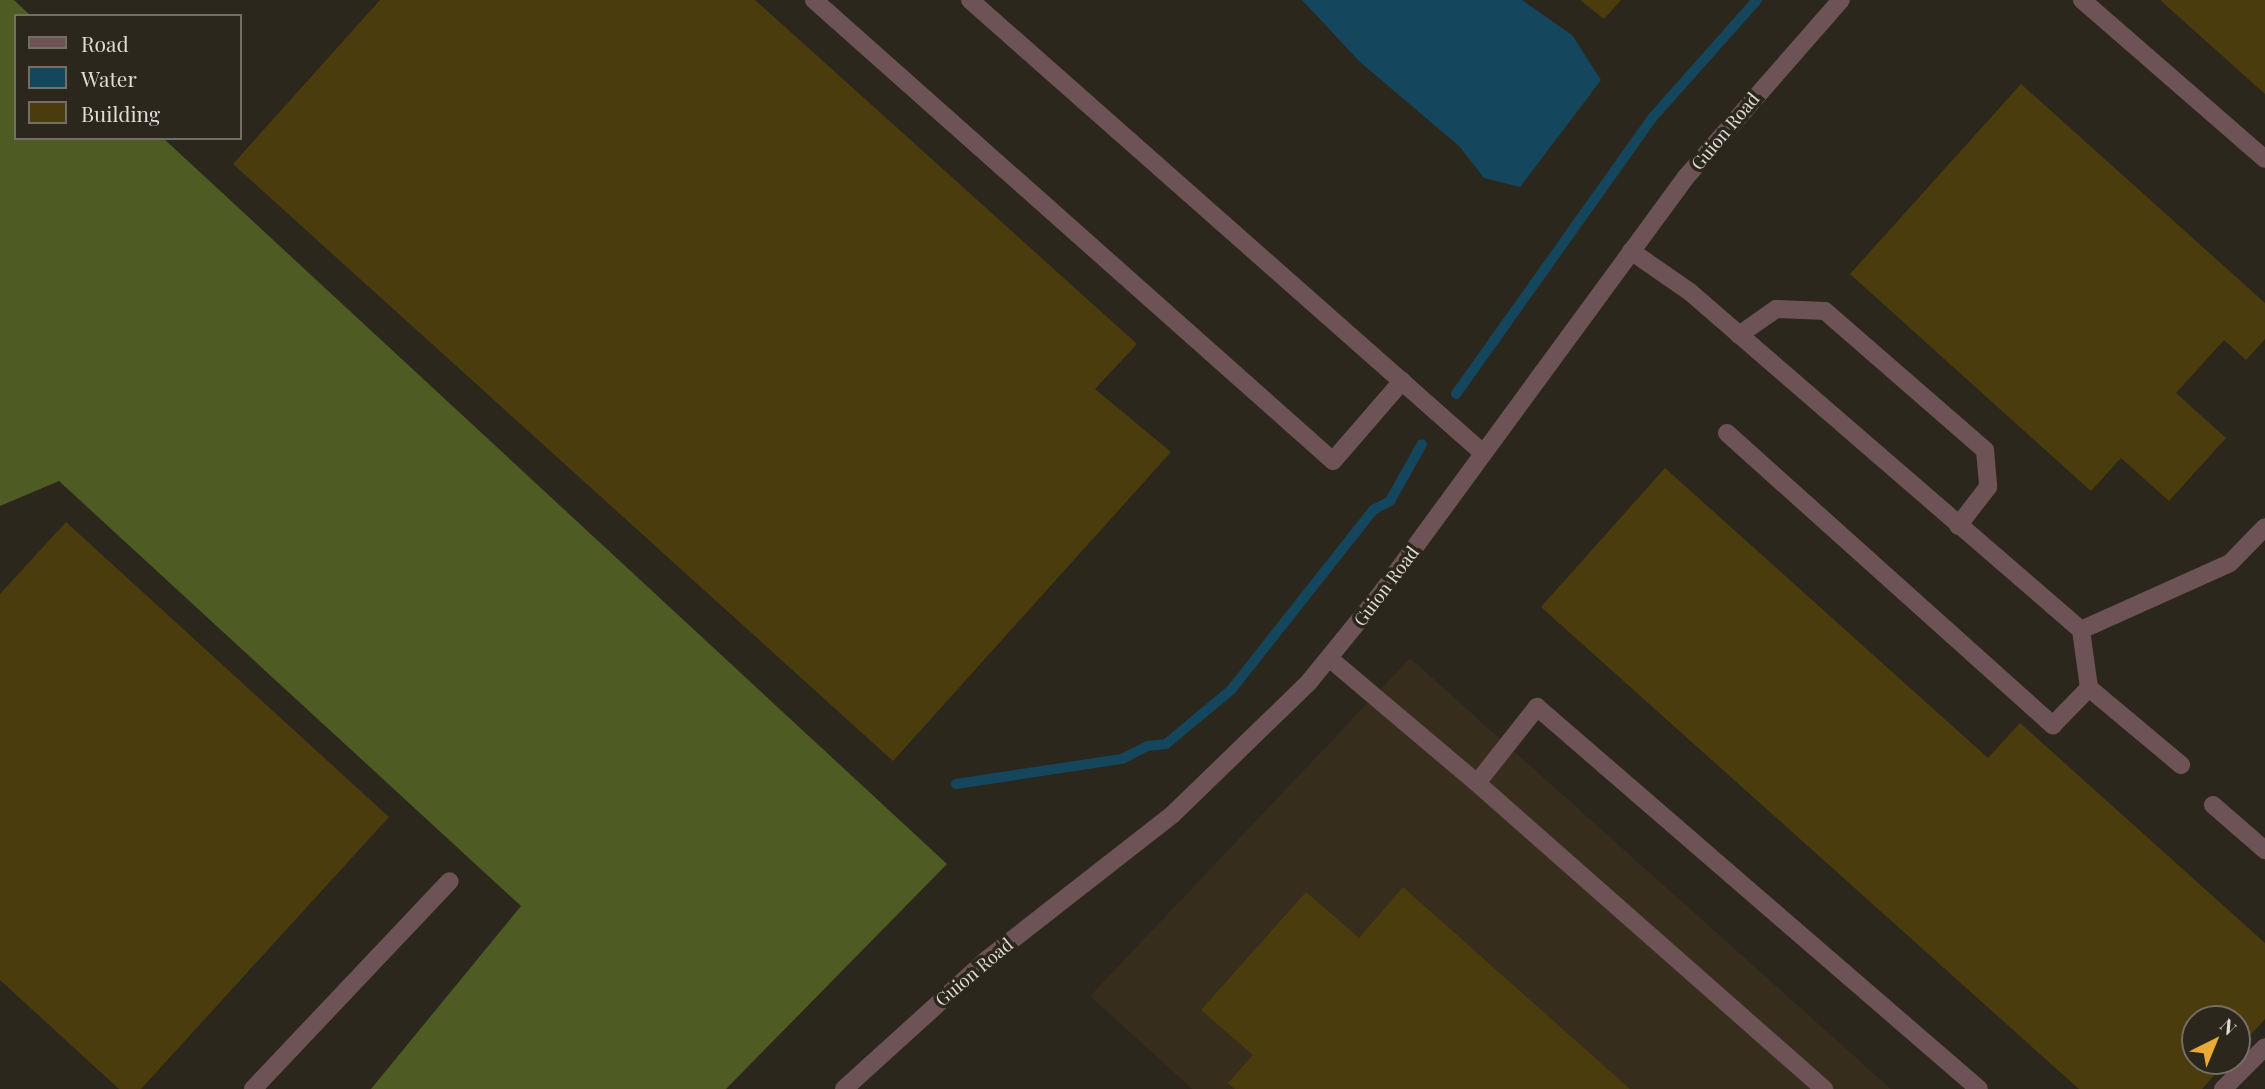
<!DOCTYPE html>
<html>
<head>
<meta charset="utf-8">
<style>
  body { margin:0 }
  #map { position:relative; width:2265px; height:1089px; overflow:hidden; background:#2b271c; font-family:"Playfair Display",serif }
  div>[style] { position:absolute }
  .industrial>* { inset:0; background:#362d1d }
  .forest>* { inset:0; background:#4e5b23 }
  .water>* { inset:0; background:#14475e }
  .stream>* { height:10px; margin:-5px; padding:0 5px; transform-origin:5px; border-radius:5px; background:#14475e }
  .building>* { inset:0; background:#4b3c0e }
  .minor>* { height:18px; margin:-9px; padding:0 9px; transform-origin:9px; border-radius:9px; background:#6e5356 }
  span { translate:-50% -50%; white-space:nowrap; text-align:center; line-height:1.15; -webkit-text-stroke:7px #2b271c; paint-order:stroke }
  .street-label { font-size:18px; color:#dedcd5 }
  .legend { position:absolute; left:14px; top:14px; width:228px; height:126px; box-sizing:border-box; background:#2b271c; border:2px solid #736f66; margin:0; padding:9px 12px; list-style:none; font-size:21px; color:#dedcd5 }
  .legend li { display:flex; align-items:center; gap:14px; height:35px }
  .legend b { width:35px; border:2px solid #736f66 }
  .north { position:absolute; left:2181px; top:1005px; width:70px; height:70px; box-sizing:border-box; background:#2b271c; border:2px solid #736f66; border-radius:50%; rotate:43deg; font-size:19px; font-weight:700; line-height:28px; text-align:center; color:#dedcd5 }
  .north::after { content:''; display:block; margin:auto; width:24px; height:32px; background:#eaaa38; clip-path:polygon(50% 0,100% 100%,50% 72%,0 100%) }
</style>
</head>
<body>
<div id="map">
  <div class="industrial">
    <i style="clip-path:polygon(1410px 658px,1891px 1089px,1192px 1089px,1090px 996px)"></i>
  </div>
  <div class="forest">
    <i style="clip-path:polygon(0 0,14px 0,31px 16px,16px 16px,16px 138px,163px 138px,947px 864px,726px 1089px,371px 1089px,521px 906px,59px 481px,0 506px)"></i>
  </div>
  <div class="water">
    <i style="clip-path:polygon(1302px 0,1522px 0,1572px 35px,1601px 80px,1520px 187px,1484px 178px,1459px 146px,1360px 62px)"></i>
  </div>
  <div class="stream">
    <i style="left:1456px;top:394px;width:340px;rotate:-54.6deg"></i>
    <i style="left:1653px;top:117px;width:157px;rotate:-48.4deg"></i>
    <i style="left:956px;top:784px;width:168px;rotate:-8.6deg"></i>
    <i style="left:1122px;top:759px;width:29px;rotate:-27deg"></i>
    <i style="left:1148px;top:746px;width:18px;rotate:-6deg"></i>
    <i style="left:1166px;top:744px;width:85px;rotate:-39.7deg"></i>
    <i style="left:1231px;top:690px;width:229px;rotate:-51.7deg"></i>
    <i style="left:1373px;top:510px;width:19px;rotate:-28deg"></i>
    <i style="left:1390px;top:501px;width:65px;rotate:-60.7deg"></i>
  </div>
  <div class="building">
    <i style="clip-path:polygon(380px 0,755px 0,1137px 344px,1095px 389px,1171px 452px,893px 761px,233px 164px)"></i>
    <i style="clip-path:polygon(1580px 0,1621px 0,1604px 19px)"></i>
    <i style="clip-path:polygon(2160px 0,2265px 0,2265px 94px)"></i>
    <i style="clip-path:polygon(2021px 84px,2265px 303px,2265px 339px,2246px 360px,2224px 340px,2176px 393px,2226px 438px,2169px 501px,2121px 458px,2091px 491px,1850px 274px)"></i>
    <i style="clip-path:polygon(1665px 468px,1988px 758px,2020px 723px,2265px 943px,2265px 1019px,2237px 1050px,2237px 1019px,2195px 1019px,2195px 1061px,2227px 1061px,2202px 1089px,2079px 1089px,1541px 607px)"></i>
    <i style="clip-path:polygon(66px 522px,389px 817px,141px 1089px,119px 1089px,0 980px,0 594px)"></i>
    <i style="clip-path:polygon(1403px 887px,1630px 1089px,1235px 1089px,1228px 1083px,1253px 1055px,1201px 1010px,1306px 892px,1359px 938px)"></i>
  </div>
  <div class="minor">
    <i style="left:814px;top:0;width:694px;rotate:41.61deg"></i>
    <i style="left:1333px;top:461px;width:106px;rotate:-49.2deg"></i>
    <i style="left:970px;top:0;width:684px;rotate:41.45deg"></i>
    <i style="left:2082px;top:0;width:242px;rotate:41deg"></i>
    <i style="left:1631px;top:251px;width:72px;rotate:34.8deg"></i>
    <i style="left:1690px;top:292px;width:517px;rotate:40.84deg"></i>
    <i style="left:2081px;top:630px;width:59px;rotate:82.1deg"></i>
    <i style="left:2089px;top:688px;width:120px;rotate:39.9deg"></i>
    <i style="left:1739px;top:335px;width:45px;rotate:-35.1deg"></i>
    <i style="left:1776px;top:309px;width:49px;rotate:2.3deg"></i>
    <i style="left:1825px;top:311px;width:212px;rotate:41deg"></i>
    <i style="left:1985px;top:450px;width:37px;rotate:85deg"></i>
    <i style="left:1988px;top:487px;width:49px;rotate:127.6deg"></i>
    <i style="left:1727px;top:433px;width:438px;rotate:41.9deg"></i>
    <i style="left:2053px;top:725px;width:52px;rotate:-45.8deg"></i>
    <i style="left:2081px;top:630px;width:163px;rotate:-24.2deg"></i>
    <i style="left:2230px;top:563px;width:50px;rotate:-45.8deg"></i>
    <i style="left:1329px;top:658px;width:194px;rotate:40.2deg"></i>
    <i style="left:1477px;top:783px;width:463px;rotate:41.4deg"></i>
    <i style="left:1477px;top:783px;width:97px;rotate:-51.7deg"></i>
    <i style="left:1537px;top:707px;width:584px;rotate:40.84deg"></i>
    <i style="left:2213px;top:805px;width:69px;rotate:40.9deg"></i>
    <i style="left:253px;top:1089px;width:286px;rotate:-46.6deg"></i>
    <i style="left:844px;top:1089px;width:190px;rotate:-42.2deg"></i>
    <i style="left:985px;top:961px;width:239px;rotate:-38deg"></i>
    <i style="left:1173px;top:814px;width:190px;rotate:-44.1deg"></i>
    <i style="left:1309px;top:682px;width:111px;rotate:-50.9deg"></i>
    <i style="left:1379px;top:596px;width:519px;rotate:-53.77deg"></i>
    <i style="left:1686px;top:177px;width:235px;rotate:-48.8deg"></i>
    <i style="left:2223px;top:1089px;width:59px;rotate:-45deg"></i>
  </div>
  <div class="street-label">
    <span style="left:1725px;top:131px;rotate:-50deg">Guion Road</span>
    <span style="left:1386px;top:586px;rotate:-53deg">Guion Road</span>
    <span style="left:974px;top:972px;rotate:-40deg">Guion Road</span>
  </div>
  <ul class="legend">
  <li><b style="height:9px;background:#6e5356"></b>Road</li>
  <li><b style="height:19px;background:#14475e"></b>Water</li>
  <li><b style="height:19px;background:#4b3c0e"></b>Building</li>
  </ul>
  <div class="north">N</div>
</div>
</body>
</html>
